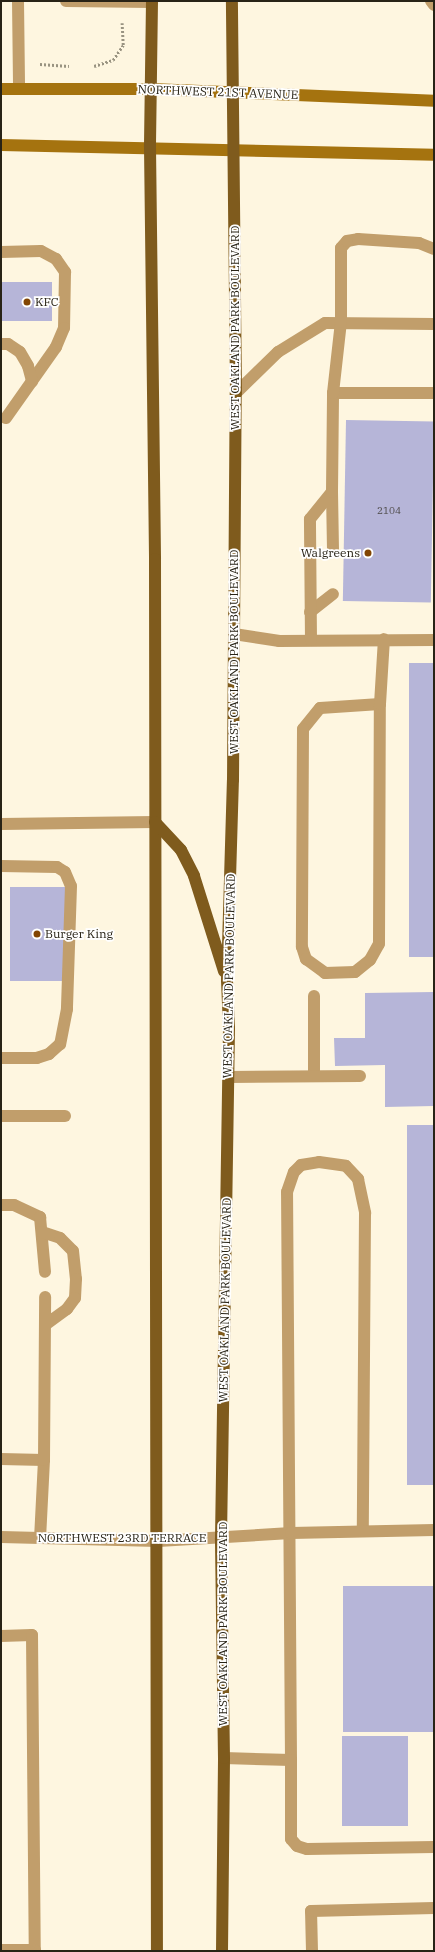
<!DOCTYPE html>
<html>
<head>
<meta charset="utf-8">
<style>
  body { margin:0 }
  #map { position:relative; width:435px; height:1952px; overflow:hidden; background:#fef6e0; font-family:"IBM Plex Serif",serif }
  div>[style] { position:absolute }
  .building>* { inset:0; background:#b6b5d8; transform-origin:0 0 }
  .path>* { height:2.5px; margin-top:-1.25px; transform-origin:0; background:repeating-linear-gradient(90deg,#999381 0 2px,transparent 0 4px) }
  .lane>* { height:12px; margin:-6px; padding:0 6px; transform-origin:6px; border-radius:6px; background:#c19e6b }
  .street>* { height:12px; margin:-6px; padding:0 6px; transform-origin:6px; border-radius:6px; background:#c19e6b }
  .secondary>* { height:12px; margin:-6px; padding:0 6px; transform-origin:6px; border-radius:6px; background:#a5730f }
  .primary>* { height:12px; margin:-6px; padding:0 6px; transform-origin:6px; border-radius:6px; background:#7f5b1d }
  .dots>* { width:11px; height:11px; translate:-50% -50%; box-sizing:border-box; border:2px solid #fff; border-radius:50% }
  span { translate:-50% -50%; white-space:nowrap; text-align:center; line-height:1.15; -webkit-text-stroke:3.5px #fff; paint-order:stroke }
  .number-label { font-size:10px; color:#4c4846 }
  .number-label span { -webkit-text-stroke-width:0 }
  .street-label { font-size:12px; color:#282316 }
  .poi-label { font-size:12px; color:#282316 }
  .left { translate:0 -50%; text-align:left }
  .right { translate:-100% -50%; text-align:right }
  .frame { position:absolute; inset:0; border:2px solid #282316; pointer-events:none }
</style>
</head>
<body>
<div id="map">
  <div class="building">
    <i style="left:52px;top:282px;width:39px;height:51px;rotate:90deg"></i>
    <i style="left:346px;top:420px;width:88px;height:181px;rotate:1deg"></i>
    <i style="left:409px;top:663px;width:25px;height:294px"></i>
    <i style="left:10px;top:887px;width:55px;height:94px"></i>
    <i style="clip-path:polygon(434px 992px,434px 1106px,385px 1107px,385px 1065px,335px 1066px,334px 1038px,365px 1038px,365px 993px)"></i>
    <i style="left:407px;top:1125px;width:27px;height:360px"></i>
    <i style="left:343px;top:1586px;width:91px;height:146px"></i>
    <i style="left:342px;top:1736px;width:66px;height:90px"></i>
  </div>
  <div class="path">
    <i style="left:40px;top:64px;width:29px;rotate:4deg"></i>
    <i style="left:94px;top:66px;width:20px;rotate:-18deg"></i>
    <i style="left:113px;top:60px;width:18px;rotate:-56deg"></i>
    <i style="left:123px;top:45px;width:22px;rotate:-93deg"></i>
  </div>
  <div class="lane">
    <i style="left:18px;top:1px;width:88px;rotate:89.3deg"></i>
    <i style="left:66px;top:1px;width:86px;rotate:0.7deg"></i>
    <i style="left:431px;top:1px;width:5px;rotate:53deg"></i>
    <i style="left:1px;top:252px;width:40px;rotate:-1.4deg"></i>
    <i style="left:41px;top:251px;width:17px;rotate:28deg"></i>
    <i style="left:56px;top:259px;width:16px;rotate:55deg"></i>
    <i style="left:65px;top:272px;width:56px;rotate:91deg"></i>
    <i style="left:64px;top:328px;width:21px;rotate:113deg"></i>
    <i style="left:56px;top:347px;width:87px;rotate:125.2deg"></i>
    <i style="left:1px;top:344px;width:7px"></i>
    <i style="left:8px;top:344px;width:14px;rotate:34deg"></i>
    <i style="left:20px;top:352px;width:16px;rotate:60deg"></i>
    <i style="left:28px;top:366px;width:16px;rotate:75deg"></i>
    <i style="left:236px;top:393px;width:59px;rotate:-44.3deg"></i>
    <i style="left:278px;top:352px;width:55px;rotate:-31.7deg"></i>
    <i style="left:325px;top:323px;width:109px;rotate:0.5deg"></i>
    <i style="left:333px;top:393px;width:101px"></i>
    <i style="left:332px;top:492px;width:57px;rotate:89deg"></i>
    <i style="left:310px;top:612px;width:29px;rotate:-38deg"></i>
    <i style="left:234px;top:634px;width:46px;rotate:8.8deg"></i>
    <i style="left:279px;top:641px;width:155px;rotate:-0.4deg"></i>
    <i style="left:311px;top:640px;width:121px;rotate:-90.5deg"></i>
    <i style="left:310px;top:519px;width:35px;rotate:-51deg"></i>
    <i style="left:332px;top:492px;width:99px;rotate:-89.4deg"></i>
    <i style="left:333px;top:393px;width:71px;rotate:-83.6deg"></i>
    <i style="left:341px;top:322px;width:74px;rotate:-90deg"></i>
    <i style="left:341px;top:248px;width:9px;rotate:-49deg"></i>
    <i style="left:347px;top:241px;width:11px;rotate:-10deg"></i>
    <i style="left:358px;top:239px;width:61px;rotate:3.8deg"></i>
    <i style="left:419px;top:243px;width:16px;rotate:22deg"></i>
    <i style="left:380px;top:704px;width:60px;rotate:176.2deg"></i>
    <i style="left:320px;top:708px;width:27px;rotate:129deg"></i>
    <i style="left:303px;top:729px;width:218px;rotate:90.3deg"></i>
    <i style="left:302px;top:947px;width:13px;rotate:72deg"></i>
    <i style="left:306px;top:959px;width:24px;rotate:36deg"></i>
    <i style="left:325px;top:973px;width:30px;rotate:-2deg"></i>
    <i style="left:355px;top:972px;width:19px;rotate:-39deg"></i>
    <i style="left:370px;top:960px;width:18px;rotate:-61deg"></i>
    <i style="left:379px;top:944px;width:240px;rotate:-89.8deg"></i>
    <i style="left:380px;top:704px;width:65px;rotate:-86.5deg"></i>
    <i style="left:1px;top:824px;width:154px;rotate:-0.7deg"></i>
    <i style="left:1px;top:866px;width:56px;rotate:1deg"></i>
    <i style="left:57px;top:867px;width:9px;rotate:32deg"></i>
    <i style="left:65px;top:872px;width:15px;rotate:67deg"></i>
    <i style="left:71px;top:886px;width:123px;rotate:91.9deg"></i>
    <i style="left:67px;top:1009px;width:36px;rotate:101deg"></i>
    <i style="left:60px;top:1044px;width:15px;rotate:138deg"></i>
    <i style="left:49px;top:1054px;width:13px;rotate:162deg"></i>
    <i style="left:37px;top:1058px;width:36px;rotate:180deg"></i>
    <i style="left:314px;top:996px;width:80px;rotate:90deg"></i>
    <i style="left:229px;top:1077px;width:131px;rotate:-0.4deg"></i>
    <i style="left:1px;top:1116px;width:64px"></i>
    <i style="left:1px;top:1205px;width:13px"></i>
    <i style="left:14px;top:1205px;width:29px;rotate:25deg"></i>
    <i style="left:40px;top:1217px;width:55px;rotate:84.8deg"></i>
    <i style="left:42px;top:1232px;width:19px;rotate:18deg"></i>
    <i style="left:60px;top:1238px;width:18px;rotate:45deg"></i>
    <i style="left:73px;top:1251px;width:28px;rotate:84deg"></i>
    <i style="left:76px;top:1279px;width:19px;rotate:93deg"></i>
    <i style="left:75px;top:1298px;width:14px;rotate:126deg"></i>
    <i style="left:67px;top:1309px;width:27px;rotate:144deg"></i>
    <i style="left:1px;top:1459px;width:43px;rotate:1.3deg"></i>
    <i style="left:44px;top:1460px;width:78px;rotate:92.9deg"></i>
    <i style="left:44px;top:1460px;width:163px;rotate:-89.6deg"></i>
    <i style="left:1px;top:1636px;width:31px;rotate:-2deg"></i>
    <i style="left:32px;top:1635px;width:315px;rotate:89.5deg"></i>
    <i style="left:35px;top:1950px;width:34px;rotate:180deg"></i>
    <i style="left:224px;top:1758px;width:67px;rotate:1.7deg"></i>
    <i style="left:291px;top:1760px;width:568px;rotate:-90.4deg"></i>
    <i style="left:287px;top:1192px;width:21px;rotate:-71deg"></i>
    <i style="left:294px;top:1172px;width:10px;rotate:-45deg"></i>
    <i style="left:301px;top:1165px;width:18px;rotate:-9deg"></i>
    <i style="left:319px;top:1162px;width:27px;rotate:8deg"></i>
    <i style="left:346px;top:1166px;width:18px;rotate:47deg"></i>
    <i style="left:358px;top:1179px;width:35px;rotate:78deg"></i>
    <i style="left:365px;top:1213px;width:318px;rotate:90.4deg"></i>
    <i style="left:291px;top:1760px;width:79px;rotate:90deg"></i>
    <i style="left:291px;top:1839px;width:9px;rotate:49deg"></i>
    <i style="left:297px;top:1846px;width:10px;rotate:17deg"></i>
    <i style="left:307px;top:1849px;width:127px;rotate:-0.9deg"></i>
    <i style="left:312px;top:1951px;width:40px;rotate:-91.4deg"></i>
    <i style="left:311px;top:1911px;width:123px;rotate:-1.4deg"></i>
  </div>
  <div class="street">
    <i style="left:1px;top:1537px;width:157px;rotate:1.5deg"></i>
    <i style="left:158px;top:1541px;width:133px;rotate:-3.4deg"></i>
    <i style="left:291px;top:1533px;width:143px;rotate:-1.2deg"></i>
  </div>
  <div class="secondary">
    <i style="left:1px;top:89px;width:151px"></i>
    <i style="left:152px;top:89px;width:282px;rotate:2.4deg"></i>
    <i style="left:1px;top:145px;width:433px;rotate:1.3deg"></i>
  </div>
  <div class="primary">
    <i style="left:152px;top:1px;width:146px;rotate:90.8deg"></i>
    <i style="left:150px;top:147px;width:412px;rotate:89.3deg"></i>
    <i style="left:155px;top:559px;width:1392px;rotate:89.92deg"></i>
    <i style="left:155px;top:822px;width:38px;rotate:47deg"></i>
    <i style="left:181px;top:850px;width:29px;rotate:63deg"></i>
    <i style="left:194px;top:876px;width:100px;rotate:72.5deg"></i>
    <i style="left:222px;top:1951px;width:193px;rotate:-89.4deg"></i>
    <i style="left:224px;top:1758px;width:220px;rotate:-90.8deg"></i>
    <i style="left:221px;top:1538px;width:510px;rotate:-89.1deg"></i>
    <i style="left:229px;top:1028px;width:48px;rotate:-92.4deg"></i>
    <i style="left:227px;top:980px;width:200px;rotate:-88.3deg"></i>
    <i style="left:233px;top:780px;width:387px;rotate:-89.6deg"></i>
    <i style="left:236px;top:393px;width:392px;rotate:-90.6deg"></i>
  </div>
  <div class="dots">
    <i style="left:27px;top:302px;background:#824502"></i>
    <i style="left:368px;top:553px;background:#824502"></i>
    <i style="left:37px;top:934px;background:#824502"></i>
  </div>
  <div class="number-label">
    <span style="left:389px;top:511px">2104</span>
  </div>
  <div class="street-label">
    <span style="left:218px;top:92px;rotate:2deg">NORTHWEST 21ST AVENUE</span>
    <span style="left:235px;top:328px;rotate:-90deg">WEST OAKLAND PARK BOULEVARD</span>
    <span style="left:234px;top:652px;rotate:-90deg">WEST OAKLAND PARK BOULEVARD</span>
    <span style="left:229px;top:976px;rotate:-89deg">WEST OAKLAND PARK BOULEVARD</span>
    <span style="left:225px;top:1300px;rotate:-89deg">WEST OAKLAND PARK BOULEVARD</span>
    <span style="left:122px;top:1538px">NORTHWEST 23RD TERRACE</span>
    <span style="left:223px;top:1624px;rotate:-90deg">WEST OAKLAND PARK BOULEVARD</span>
  </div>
  <div class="poi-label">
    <span class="left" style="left:35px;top:302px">KFC</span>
    <span class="right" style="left:360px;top:553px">Walgreens</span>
    <span class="left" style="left:45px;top:934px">Burger King</span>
  </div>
  <div class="frame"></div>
</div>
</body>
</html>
